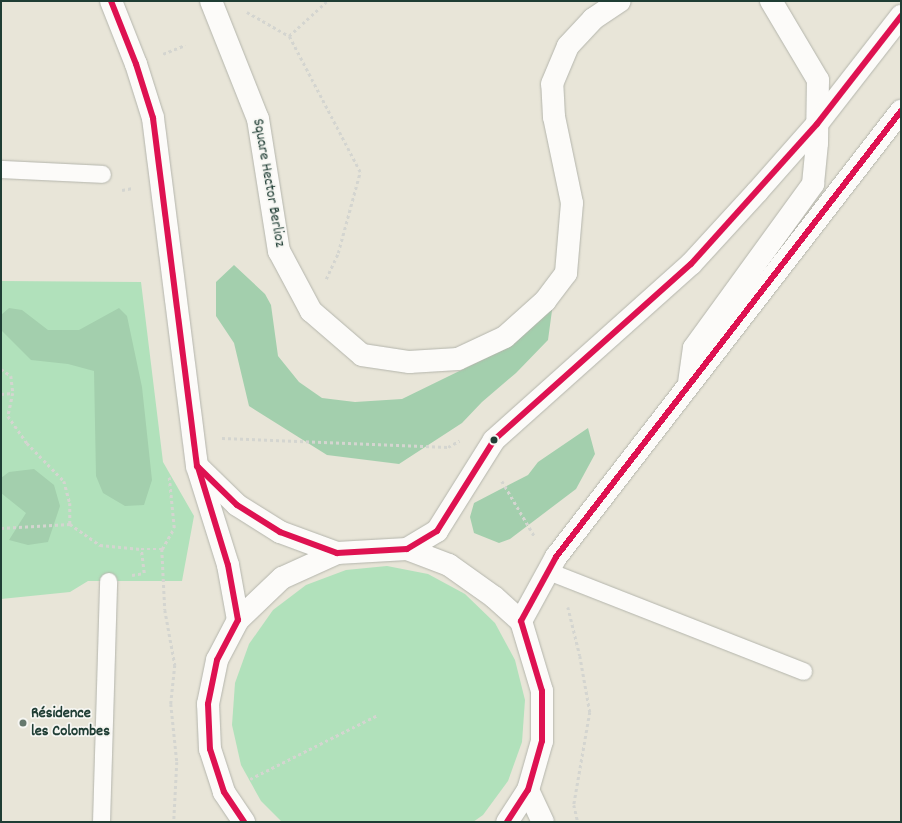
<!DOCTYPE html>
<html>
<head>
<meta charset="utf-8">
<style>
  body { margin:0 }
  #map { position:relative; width:902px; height:823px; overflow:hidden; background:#e8e5d8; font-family:Dekko,sans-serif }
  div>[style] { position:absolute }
  .green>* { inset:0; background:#b1e1bb }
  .forest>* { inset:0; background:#a3cfad }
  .path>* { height:2.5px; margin-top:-1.25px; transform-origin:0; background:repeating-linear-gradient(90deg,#d4d5d0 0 3px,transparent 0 6px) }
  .roads { filter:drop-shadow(0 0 1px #b4b5ac) drop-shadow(0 0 1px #b4b5ac) }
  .service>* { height:17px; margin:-8.5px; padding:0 8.5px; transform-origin:8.5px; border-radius:8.5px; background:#fcfbf9 }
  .minor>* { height:22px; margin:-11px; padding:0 11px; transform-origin:11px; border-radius:11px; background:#fcfbf9 }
  .tertiary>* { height:22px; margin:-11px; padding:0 11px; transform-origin:11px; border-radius:11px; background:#fcfbf9 }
  .secondary>* { height:22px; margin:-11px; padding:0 11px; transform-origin:11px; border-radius:11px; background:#fcfbf9 }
  .bus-1>* { height:6px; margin:-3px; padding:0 3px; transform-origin:3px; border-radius:3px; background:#de1251 }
  .dots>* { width:11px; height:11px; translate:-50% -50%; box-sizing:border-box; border:2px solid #f6f6f2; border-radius:50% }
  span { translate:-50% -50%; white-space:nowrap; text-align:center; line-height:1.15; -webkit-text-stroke:3.5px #f6f6f2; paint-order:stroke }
  .street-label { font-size:16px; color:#1f3d34 }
  .poi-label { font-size:16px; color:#1f3d34; font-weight:700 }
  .left { translate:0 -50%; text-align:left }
  .frame { position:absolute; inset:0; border:2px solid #1f3d34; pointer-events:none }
</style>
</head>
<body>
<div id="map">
  <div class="green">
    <i style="clip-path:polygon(1px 281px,141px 282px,163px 462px,194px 516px,182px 581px,88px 581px,70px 592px,1px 599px)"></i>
    <i style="clip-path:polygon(387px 566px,428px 574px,465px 594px,495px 623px,515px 660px,525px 700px,522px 742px,508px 781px,483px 815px,473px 822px,282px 822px,261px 801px,241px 765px,232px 725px,235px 683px,249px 644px,273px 610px,306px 585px,346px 570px)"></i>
  </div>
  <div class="forest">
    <i style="clip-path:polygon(234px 265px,265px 294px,271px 305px,278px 356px,299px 382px,322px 398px,355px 402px,402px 399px,488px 357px,553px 303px,548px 340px,516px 373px,482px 402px,462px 423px,399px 464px,327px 455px,249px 406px,234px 343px,216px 316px,216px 282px)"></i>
    <i style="clip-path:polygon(9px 308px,22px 310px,48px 330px,79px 330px,119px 308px,127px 316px,142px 387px,152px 480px,144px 505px,125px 506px,103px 493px,96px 476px,94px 371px,68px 364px,31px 360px,1px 330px,1px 315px)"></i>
    <i style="clip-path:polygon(588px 428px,595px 454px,576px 489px,510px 539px,499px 543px,474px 533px,470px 517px,474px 503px,528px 475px,538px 462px)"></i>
    <i style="clip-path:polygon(34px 469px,54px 485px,60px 506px,48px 542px,28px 545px,9px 540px,26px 513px,1px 493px,1px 478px,9px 472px)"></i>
  </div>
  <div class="path">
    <i style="left:247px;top:12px;width:48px;rotate:29.7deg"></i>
    <i style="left:163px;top:54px;width:24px;rotate:-22deg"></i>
    <i style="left:122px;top:190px;width:11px;rotate:-10deg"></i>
    <i style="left:326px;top:279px;width:29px;rotate:-65deg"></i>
    <i style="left:338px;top:253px;width:84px;rotate:-74.8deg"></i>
    <i style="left:360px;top:172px;width:153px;rotate:-117.6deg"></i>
    <i style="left:289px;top:36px;width:52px;rotate:-42.6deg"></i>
    <i style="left:1px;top:369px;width:12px;rotate:35deg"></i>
    <i style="left:11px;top:376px;width:17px;rotate:83deg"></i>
    <i style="left:13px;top:393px;width:24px;rotate:102deg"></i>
    <i style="left:8px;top:416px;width:33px;rotate:55deg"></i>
    <i style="left:27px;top:443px;width:53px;rotate:45.8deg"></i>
    <i style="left:64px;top:481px;width:23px;rotate:75deg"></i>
    <i style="left:70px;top:503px;width:21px;rotate:90deg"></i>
    <i style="left:1px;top:394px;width:12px;rotate:-5deg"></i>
    <i style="left:222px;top:438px;width:226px;rotate:2.3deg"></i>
    <i style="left:448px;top:447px;width:13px;rotate:-29deg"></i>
    <i style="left:502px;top:481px;width:65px;rotate:59.5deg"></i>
    <i style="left:1px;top:528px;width:69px;rotate:-3.3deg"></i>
    <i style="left:70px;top:524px;width:37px;rotate:35deg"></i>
    <i style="left:100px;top:545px;width:41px;rotate:5.6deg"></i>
    <i style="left:162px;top:549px;width:61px;rotate:87.2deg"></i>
    <i style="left:165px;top:610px;width:56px;rotate:79.7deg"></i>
    <i style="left:175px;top:665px;width:39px;rotate:96deg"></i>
    <i style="left:171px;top:704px;width:58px;rotate:84.1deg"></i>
    <i style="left:177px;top:762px;width:60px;rotate:92.9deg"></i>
    <i style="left:132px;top:575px;width:12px;rotate:-9deg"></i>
    <i style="left:144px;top:573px;width:24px;rotate:-97deg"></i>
    <i style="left:141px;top:549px;width:21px"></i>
    <i style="left:162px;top:549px;width:24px;rotate:-60deg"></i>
    <i style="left:174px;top:528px;width:51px;rotate:-95.6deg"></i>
    <i style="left:568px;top:607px;width:50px;rotate:76.2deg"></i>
    <i style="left:580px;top:656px;width:57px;rotate:79.9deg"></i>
    <i style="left:590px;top:712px;width:94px;rotate:99.8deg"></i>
    <i style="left:574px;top:805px;width:17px;rotate:77deg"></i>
    <i style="left:250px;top:779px;width:143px;rotate:-26.6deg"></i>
  </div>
  <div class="roads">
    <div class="service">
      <i style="left:1px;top:169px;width:101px;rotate:2.8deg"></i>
      <i style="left:548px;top:571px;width:274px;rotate:21.4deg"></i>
      <i style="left:101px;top:822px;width:241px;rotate:-88.3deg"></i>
    </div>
    <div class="minor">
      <i style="left:211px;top:1px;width:127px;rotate:68.3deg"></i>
      <i style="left:258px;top:119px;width:134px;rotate:81deg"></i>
      <i style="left:279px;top:251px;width:68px;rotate:61.9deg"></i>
      <i style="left:311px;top:311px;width:67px;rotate:40.8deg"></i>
      <i style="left:362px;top:355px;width:48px;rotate:8.5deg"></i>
      <i style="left:409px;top:362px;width:49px;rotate:-3.5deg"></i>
      <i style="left:458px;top:359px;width:52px;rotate:-25.1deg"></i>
      <i style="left:505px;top:337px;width:54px;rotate:-42deg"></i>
      <i style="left:545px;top:301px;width:35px;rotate:-53deg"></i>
      <i style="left:566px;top:273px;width:70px;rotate:-85.1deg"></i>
      <i style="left:572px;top:203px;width:88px;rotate:-101.8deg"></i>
      <i style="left:554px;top:117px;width:33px;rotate:-93deg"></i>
      <i style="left:552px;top:84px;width:41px;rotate:-67.2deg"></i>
      <i style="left:568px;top:46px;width:37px;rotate:-47deg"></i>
      <i style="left:593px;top:19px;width:32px;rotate:-34deg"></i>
      <i style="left:689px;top:383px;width:35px;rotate:-82deg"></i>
      <i style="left:694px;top:348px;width:203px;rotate:-54deg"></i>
      <i style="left:813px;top:184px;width:41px;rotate:-84.4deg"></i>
      <i style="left:817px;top:143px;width:63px;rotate:-89.1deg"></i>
      <i style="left:818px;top:80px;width:92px;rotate:-120.7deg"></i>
    </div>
    <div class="tertiary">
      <i style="left:111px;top:1px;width:68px;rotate:68.4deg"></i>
      <i style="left:136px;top:64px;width:57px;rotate:72.5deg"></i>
      <i style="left:153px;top:118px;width:351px;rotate:82.8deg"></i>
      <i style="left:197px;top:466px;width:104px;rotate:72.6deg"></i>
      <i style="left:228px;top:565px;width:56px;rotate:79.7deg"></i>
      <i style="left:199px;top:468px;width:53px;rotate:44.2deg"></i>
      <i style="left:237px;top:505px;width:51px;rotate:32.1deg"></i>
      <i style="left:280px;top:532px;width:61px;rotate:20.2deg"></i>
      <i style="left:528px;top:790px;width:35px;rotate:65deg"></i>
    </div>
    <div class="secondary">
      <i style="left:407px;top:549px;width:35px;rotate:-31deg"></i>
      <i style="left:437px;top:531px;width:107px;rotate:-57.9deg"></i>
      <i style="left:494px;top:440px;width:264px;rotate:-41.8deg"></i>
      <i style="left:691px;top:264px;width:98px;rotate:-47.5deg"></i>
      <i style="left:757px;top:192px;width:91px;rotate:-48.6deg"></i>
      <i style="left:817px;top:124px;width:137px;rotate:-52.1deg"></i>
      <i style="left:521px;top:621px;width:73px;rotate:-61.3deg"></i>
      <i style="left:556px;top:557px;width:564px;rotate:-52.28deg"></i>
      <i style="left:244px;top:822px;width:36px;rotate:-124deg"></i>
      <i style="left:224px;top:792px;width:45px;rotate:-108deg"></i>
      <i style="left:210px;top:749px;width:45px;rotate:-92.5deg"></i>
      <i style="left:208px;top:704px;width:45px;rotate:-78.4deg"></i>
      <i style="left:217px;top:660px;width:45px;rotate:-62.3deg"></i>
      <i style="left:238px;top:620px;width:61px;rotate:-43.7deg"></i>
      <i style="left:282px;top:578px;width:60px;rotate:-24.4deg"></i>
      <i style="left:337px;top:553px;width:70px;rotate:-3.3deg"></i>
      <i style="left:407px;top:549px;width:45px;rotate:20.9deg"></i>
      <i style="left:449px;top:565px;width:55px;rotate:35.4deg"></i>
      <i style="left:494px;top:597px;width:36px;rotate:42deg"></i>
      <i style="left:521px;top:621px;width:73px;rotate:73.3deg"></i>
      <i style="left:542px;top:691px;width:50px;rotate:90deg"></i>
      <i style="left:542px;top:741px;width:51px;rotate:105.9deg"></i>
      <i style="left:528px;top:790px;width:38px;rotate:123deg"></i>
    </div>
  </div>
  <div class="bus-1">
    <i style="left:111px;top:1px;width:68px;rotate:68.4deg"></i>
    <i style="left:136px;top:64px;width:57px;rotate:72.5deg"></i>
    <i style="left:153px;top:118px;width:351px;rotate:82.8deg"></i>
    <i style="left:197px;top:466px;width:56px;rotate:44.3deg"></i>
    <i style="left:237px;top:505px;width:51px;rotate:32.1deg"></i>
    <i style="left:280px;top:532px;width:61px;rotate:20.2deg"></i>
    <i style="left:337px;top:553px;width:70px;rotate:-3.3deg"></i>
    <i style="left:407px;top:549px;width:35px;rotate:-31deg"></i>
    <i style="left:437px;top:531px;width:107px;rotate:-57.9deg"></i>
    <i style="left:494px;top:440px;width:264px;rotate:-41.8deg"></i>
    <i style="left:691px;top:264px;width:188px;rotate:-48deg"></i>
    <i style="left:817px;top:124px;width:137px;rotate:-52.1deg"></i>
    <i style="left:198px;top:467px;width:102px;rotate:73deg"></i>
    <i style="left:228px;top:565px;width:56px;rotate:79.7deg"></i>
    <i style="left:238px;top:620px;width:45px;rotate:117.7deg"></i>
    <i style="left:217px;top:660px;width:45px;rotate:101.6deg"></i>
    <i style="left:208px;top:704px;width:45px;rotate:87.5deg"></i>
    <i style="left:210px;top:749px;width:45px;rotate:72deg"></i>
    <i style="left:224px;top:792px;width:36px;rotate:56deg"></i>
    <i style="left:521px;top:621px;width:73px;rotate:-61.3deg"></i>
    <i style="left:556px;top:557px;width:564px;rotate:-52.28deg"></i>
    <i style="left:507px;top:822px;width:38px;rotate:-57deg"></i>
    <i style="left:528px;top:790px;width:51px;rotate:-74.1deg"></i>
    <i style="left:542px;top:741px;width:50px;rotate:-90deg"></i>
    <i style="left:542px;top:691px;width:73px;rotate:-106.7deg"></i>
  </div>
  <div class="dots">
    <i style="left:494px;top:440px;background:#1f3d34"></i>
    <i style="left:23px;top:723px;background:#65786d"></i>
  </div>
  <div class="street-label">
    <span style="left:268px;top:183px;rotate:80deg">Square Hector Berlioz</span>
  </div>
  <div class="poi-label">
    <span class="left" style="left:31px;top:723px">Résidence<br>les Colombes</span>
  </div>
  <div class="frame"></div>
</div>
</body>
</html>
